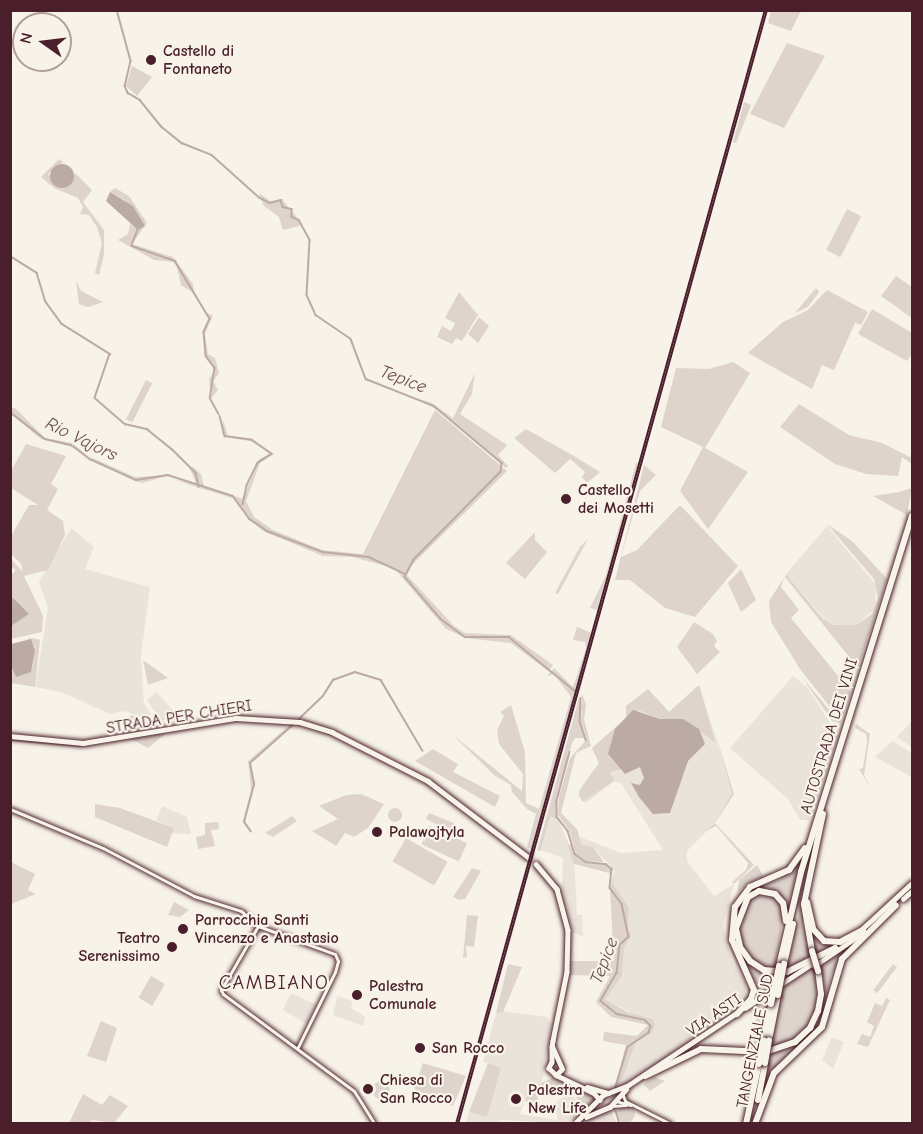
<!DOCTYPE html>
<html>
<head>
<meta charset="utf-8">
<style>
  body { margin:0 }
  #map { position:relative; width:923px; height:1134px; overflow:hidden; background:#f7f3e8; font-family:"Comic Neue",sans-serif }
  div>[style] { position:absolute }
  .built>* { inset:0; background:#eae3da }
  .green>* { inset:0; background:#ded4cc; transform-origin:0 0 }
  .round { border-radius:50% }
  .water>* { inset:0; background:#bcaaa7 }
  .stream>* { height:1.5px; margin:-0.75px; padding:0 0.75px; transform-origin:0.75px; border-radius:0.75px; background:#bcaaa7 }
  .roads { filter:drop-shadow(0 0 2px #4a1f2b) drop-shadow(0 0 2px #4a1f2b) }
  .minor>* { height:3px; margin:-1.5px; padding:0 1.5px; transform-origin:1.5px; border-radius:1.5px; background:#f7f3e8 }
  .major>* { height:4.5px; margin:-2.25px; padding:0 2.25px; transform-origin:2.25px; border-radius:2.25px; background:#f7f3e8 }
  .highway>* { height:6px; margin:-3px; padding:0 3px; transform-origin:3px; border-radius:3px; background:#f7f3e8 }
  .rail>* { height:4px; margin-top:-2px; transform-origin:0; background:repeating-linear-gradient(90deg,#f7f3e8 0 4.5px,#4a1f2b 0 9px); box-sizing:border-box; border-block:2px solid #4a1f2b }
  .bridges { filter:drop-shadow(0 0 2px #4a1f2b) drop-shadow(0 0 2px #4a1f2b) }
  .highway-bridge>* { height:6px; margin:-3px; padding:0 3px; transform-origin:3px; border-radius:3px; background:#f7f3e8 }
  .dots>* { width:16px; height:16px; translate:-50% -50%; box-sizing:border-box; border:3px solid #f7f3e8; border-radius:50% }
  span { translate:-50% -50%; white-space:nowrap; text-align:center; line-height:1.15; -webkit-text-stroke:4.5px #f7f3e8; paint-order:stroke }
  .poi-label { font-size:16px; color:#4a1f2b; font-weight:700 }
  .left { translate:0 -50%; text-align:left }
  .right { translate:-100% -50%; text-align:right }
  .street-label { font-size:16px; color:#4a1f2b }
  .water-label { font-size:18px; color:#6c4950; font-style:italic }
  .quarter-label { font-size:20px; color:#4a1f2b; letter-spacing:1.5px }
  .frame { position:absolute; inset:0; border:12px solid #4a1f2b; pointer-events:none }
  .north { position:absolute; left:12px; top:12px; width:60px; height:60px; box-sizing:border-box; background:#f7f3e8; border:2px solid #b29e9c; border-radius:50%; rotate:284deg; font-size:16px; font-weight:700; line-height:24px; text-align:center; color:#4a1f2b }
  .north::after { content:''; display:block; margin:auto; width:21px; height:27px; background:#4a1f2b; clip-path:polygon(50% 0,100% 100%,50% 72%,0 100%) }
</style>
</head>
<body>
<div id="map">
  <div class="built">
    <i style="clip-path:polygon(827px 526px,876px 585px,875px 609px,856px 625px,839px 626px,826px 621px,786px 574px)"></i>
    <i style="clip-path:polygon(71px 528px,94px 547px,85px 569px,150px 587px,141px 656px,144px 704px,151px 714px,149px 720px,125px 711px,110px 714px,61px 692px,35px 687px,48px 608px,39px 582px)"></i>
    <i style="clip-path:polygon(793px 676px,808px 688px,839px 737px,809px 820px,800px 820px,788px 799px,730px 748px)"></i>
    <i style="clip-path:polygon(699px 685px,734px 794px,715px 823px,687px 851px,687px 861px,714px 896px,734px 884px,723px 926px,731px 960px,746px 983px,745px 994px,733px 1007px,734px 1013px,619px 1088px,636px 1042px,652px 1033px,655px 1025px,604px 999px,622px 976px,627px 919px,613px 884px,614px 870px,593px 847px,582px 845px,580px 837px,621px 853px,663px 850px,621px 783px,614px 781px,586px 803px,578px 797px,579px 791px,599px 763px,592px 748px,626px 718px,626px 706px,648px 689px,669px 712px)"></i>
    <i style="clip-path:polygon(156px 692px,174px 711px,162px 722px,147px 700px)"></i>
    <i style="clip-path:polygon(912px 721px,912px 747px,897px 737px)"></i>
    <i style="clip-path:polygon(892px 741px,912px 753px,912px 777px,875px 757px)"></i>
    <i style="clip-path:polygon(162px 806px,187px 817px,191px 834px,172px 833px,174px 828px,156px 820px)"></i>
    <i style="clip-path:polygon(550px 815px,558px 819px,574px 856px,577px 915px,582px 915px,583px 937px,573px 932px,562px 886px,563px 858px,541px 850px)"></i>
    <i style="clip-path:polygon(291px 993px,317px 1005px,307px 1024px,283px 1010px)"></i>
    <i style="clip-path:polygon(337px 996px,353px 1001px,351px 1008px,365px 1017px,363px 1026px,333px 1015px)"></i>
    <i style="clip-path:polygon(500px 1011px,547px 1017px,551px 1025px,542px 1082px,529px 1088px,520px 1114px,558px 1120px,556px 1110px,548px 1107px,567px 1095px,574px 1097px,584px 1112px,568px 1123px,500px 1120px,498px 1123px,466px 1124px,469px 1112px,487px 1117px,500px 1066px,483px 1062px,496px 1013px)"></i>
    <i style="clip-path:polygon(832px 1037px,844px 1042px,833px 1069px,822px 1060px)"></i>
    <i style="clip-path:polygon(610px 1109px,617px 1123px,575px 1124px,601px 1110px)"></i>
  </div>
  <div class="green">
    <i style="clip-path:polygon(771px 11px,771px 10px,801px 11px,791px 31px,768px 23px)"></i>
    <i style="clip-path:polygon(787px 43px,825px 56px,784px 128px,750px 114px)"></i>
    <i style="clip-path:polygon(132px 66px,152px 77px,137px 96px,126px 86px)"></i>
    <i style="clip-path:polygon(744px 102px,751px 105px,736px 143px,733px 142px)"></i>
    <i style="clip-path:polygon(59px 159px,63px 162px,48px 174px,63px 189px,75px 173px,92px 190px,83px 202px,104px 230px,104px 255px,99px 275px,95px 273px,102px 243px,97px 227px,89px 215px,80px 214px,83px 207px,78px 198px,54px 188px,41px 177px)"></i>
    <i style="clip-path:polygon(115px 188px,129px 196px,147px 223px,132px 244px,173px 257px,193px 284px,194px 293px,181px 285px,176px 262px,154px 260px,118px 240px,128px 234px,130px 224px,138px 229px,126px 201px,110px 192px)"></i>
    <i style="clip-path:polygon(259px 193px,270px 201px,282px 199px,303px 225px,283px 230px,279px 217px,263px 205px)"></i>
    <i style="left:847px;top:209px;width:16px;height:46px;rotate:27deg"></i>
    <i style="clip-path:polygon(896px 276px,912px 287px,912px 318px,881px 296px)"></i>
    <i style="clip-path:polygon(76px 280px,81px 291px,103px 302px,88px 307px,79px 304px)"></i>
    <i style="clip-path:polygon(816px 288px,819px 292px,808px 307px,795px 313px)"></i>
    <i style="clip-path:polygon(827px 290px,868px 312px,861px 325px,855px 323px,834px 370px,822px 365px,812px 389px,748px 353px,783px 322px,808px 310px)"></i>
    <i style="clip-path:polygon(459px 292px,478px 315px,462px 341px,456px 338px,452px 344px,437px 337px,442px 326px,451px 331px,455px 323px,445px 318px)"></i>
    <i style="clip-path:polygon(872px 309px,912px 333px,912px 354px,907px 361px,858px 334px)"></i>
    <i style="clip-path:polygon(206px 313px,213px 315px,205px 334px,208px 354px,215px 358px,219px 373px,213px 381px,218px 390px,211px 399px,209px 379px,215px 370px,205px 357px,203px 335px,209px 319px)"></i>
    <i style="clip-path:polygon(479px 317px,489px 326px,478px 343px,468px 334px)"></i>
    <i style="clip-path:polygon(733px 362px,750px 373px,705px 448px,748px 472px,708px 529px,680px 491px,703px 447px,661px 427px,676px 368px,709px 369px)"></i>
    <i style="clip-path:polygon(475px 373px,472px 394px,460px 414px,507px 445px,498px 455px,508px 466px,506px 468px,442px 412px,412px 397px,432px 403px,453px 418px)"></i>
    <i style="left:146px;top:380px;width:7px;height:44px;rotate:27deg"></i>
    <i style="clip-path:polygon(799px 404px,849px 435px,882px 443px,912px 458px,912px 464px,902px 457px,898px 476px,866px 474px,835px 464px,780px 427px)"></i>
    <i style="clip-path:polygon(11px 408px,15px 408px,45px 438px,72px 443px,88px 456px,135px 477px,171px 475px,142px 483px,130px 479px,69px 446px,41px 439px,11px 414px)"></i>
    <i style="clip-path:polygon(435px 410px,507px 471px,413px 564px,407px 575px,454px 626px,465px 633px,511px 635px,553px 665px,548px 671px,511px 643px,466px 638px,446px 629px,394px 568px,352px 557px,323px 556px,265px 532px,249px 520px,235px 499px,171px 479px,197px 485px,190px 469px,193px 467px,201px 474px,204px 486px,243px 499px,259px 459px,271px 454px,256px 442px,225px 437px,222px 433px,223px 420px,228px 436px,253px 439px,274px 454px,260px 463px,246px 501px,254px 517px,273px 530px,322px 550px,363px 554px)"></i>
    <i style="clip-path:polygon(526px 429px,574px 456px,600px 472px,587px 483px,582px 477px,585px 472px,570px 459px,555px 473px,514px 438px)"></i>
    <i style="clip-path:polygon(26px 444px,66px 456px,51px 484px,58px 489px,47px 510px,63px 521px,65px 535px,48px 570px,24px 576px,43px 616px,42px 632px,11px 639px,11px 626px,29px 614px,11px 599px,11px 575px,16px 570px,11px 567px,11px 559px,23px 572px,21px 564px,11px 554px,11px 536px,29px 505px,38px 505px,11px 488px,11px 471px)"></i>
    <i style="clip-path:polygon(636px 463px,638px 463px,597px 610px,590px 608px,606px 575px)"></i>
    <i style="clip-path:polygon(644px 465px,656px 475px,640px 491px,621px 557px,637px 550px,680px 505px,738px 566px,695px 617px,665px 608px,630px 580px,615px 580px)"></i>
    <i style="clip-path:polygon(912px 488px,907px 515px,873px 496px,899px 492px)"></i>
    <i style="clip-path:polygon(827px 524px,852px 541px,887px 579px,858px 668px,785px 577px,786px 574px,823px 619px,834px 625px,856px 625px,872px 614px,878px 598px,874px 579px)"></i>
    <i style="clip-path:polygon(535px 532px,535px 540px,547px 552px,525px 579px,506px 563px)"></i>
    <i style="clip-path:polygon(588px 539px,558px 594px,555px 593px,580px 547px)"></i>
    <i style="clip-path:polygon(741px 569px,756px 600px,741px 612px,728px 583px)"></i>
    <i style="clip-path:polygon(784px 578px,781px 587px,799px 610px,791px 618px,851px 692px,843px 716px,834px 712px,800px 669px,771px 622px,769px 601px)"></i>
    <i style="clip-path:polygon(694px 622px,713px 634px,717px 641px,714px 646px,720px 652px,697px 674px,677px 647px)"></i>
    <i style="clip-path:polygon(577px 627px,592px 633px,532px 850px,527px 847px,536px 814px,527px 809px,512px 792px,511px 785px,494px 775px,453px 735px,522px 791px,523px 774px,499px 744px,497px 730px,504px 716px,500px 712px,511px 705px,525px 752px,526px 803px,539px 809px,571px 697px,554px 674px,547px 676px,554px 668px,573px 687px,586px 648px,585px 642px,573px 640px)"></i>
    <i style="clip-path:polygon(33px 638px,40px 640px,35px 687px,11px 683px,10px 661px,13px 671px,32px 669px,35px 646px,27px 639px,11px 642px)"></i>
    <i style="clip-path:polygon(143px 660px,168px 678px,148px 685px)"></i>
    <i style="clip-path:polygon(802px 677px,832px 713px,842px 719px,840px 723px,832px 721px)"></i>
    <i style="clip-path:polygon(699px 685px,715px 742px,683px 719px,660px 719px,639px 710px,613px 737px,614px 745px,608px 755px,621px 769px,610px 772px,614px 781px,582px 802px,579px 791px,599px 763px,592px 748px,626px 718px,626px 706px,648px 689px,669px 712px)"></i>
    <i style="clip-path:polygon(581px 692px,586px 704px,584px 719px,591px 746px,576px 753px,561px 813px,577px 829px,582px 845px,593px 847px,604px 862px,586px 861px,576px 854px,569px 830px,558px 815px,559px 797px,570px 758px,587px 739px,581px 721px,582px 708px,579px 721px,585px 738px,575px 738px,572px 743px,556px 800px,558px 819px,550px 816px,541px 850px,537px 851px,579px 698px,583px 706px)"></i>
    <i style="clip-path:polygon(131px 715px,159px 727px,122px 735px)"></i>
    <i style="clip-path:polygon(293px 722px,296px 723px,251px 763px,255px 783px,245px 821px,250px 833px,243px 822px,251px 789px,248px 761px)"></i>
    <i style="clip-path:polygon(856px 724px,870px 734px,864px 775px,870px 787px,859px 769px,863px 768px,867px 742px,866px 734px,855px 728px)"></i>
    <i style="clip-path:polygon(166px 733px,148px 748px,131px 739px)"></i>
    <i style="clip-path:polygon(716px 735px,734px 794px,715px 823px,754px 865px,734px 884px,732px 882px,746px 870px,748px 863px,716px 826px,706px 831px,715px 823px,732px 793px)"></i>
    <i style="clip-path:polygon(433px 749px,458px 764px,453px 772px,500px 796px,495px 807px,415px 761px)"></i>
    <i style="clip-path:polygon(361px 794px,384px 804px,368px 828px,354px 837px,345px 833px,336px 846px,312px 831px,338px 819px,319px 806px,346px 795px)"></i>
    <i style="clip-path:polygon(95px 804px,120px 808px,174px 828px,167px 847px,95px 817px)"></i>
    <i class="round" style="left:388px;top:808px;width:14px;height:14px"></i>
    <i style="clip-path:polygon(429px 813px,454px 823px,450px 831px,426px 819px)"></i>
    <i style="clip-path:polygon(292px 816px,297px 821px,273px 837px,265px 833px)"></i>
    <i style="clip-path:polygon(218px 822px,219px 829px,211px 830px,215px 846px,198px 849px,196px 837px,205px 835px,205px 823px)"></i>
    <i style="left:430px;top:826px;width:41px;height:20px;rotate:25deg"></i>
    <i style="left:406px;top:838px;width:48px;height:27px;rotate:30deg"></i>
    <i style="clip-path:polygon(571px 844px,575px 855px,586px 862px,607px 865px,611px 869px,610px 877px,609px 873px,574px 864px,568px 845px)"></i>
    <i style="clip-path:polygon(801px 860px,788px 909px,784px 898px,765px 889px,751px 892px,739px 904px,735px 936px,742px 954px,766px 972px,795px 972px,753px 1000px,756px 984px,733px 937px,737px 905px,752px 888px,779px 880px)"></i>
    <i style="clip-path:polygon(11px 862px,35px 874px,28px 890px,36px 894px,11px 904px)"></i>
    <i style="clip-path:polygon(757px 865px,764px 877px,748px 882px,737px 893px,739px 880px)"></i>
    <i style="clip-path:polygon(472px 868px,481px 871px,465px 899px,459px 900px,453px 897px)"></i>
    <i style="clip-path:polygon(614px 871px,613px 884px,629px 908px,627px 931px,631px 932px,624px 950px,622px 976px,605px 999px,627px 1012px,652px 1019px,655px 1025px,652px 1033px,636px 1042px,619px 1088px,614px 1089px,626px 1045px,603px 1041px,604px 1032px,637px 1036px,648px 1025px,611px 1017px,596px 1002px,610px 976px,568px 975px,569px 961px,614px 961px,610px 891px)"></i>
    <i style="clip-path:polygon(805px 882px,803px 926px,812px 957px,788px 970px,761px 967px,749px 958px,739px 939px,739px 917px,753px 894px,766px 892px,778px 899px,784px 912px,775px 965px,788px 965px)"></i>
    <i style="clip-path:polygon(174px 902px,189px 910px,180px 917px,168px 915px)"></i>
    <i style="clip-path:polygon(806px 906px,813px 933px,838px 944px,815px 955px)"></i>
    <i style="clip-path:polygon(467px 915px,478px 916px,474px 947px,466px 946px,467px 957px,463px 958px)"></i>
    <i style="clip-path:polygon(850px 943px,831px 975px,821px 1023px,765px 1081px,771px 1053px,806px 1035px,821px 1005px,818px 965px)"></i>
    <i style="clip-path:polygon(508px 964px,522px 967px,503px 1012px,496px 1013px)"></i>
    <i style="left:893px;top:964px;width:5px;height:33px;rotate:37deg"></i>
    <i style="clip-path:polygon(814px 967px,819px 1003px,809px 1027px,796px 1039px,772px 1049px,750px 1049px,759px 1004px)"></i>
    <i style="left:151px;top:976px;width:16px;height:25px;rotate:30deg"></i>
    <i style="clip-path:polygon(886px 998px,890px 1000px,868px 1047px,857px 1044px,862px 1034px,870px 1037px,874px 1026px,867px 1022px,875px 1003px,882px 1006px)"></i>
    <i style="clip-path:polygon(101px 1021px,117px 1028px,106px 1062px,87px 1056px)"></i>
    <i style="clip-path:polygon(748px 1054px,757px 1055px,747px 1099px,744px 1088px)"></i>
    <i style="clip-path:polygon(423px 1063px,466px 1076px,453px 1106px,414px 1089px)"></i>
    <i style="clip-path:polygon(488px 1063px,501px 1067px,487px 1117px,469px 1112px)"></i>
    <i style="clip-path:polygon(555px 1077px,593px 1094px,598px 1098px,584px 1112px,575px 1095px,540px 1089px,536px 1104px,525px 1101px,529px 1088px)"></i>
    <i style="clip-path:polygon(655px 1077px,665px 1081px,650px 1091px,643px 1084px)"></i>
    <i class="round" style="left:372px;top:1081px;width:18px;height:18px"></i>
    <i style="clip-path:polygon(83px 1094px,102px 1105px,110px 1095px,128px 1106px,114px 1123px,92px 1120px,90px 1123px,69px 1123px)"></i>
    <i class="round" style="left:617px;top:1105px;width:18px;height:18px"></i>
  </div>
  <div class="water">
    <i class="round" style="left:50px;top:164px;width:24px;height:24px"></i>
    <i style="clip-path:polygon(110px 192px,133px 206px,145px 226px,138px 230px,106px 201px)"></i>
    <i style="clip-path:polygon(13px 598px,29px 614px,11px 626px,11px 599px)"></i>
    <i style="clip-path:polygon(31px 639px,35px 650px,31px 672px,16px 677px,12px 668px,11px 644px)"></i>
    <i style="clip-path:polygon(633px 710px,660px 719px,683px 719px,699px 729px,705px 744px,688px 761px,670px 813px,653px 814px,639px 797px,631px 783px,640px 785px,644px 778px,640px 767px,625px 774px,608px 754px,615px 729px)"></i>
  </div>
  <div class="stream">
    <i style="left:117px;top:10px;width:53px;rotate:74.6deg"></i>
    <i style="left:131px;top:61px;width:26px;rotate:103deg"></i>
    <i style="left:125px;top:86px;width:8px;rotate:67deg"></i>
    <i style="left:128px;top:93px;width:14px;rotate:30deg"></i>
    <i style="left:140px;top:100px;width:35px;rotate:51deg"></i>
    <i style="left:162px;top:127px;width:26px;rotate:39deg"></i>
    <i style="left:182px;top:143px;width:32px;rotate:22deg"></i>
    <i style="left:212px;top:155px;width:64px;rotate:41.9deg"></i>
    <i style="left:260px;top:198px;width:11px;rotate:27deg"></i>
    <i style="left:270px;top:203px;width:11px;rotate:-15deg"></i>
    <i style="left:281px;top:200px;width:7px;rotate:74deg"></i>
    <i style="left:283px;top:207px;width:9px;rotate:13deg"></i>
    <i style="left:292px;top:209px;width:8px;rotate:90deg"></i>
    <i style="left:292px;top:217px;width:8px;rotate:23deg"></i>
    <i style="left:299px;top:220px;width:23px;rotate:61deg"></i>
    <i style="left:310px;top:240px;width:55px;rotate:93.1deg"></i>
    <i style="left:307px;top:295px;width:22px;rotate:66deg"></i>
    <i style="left:316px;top:315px;width:42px;rotate:34.4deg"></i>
    <i style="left:351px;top:339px;width:43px;rotate:69.4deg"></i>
    <i style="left:366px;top:379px;width:73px;rotate:21.7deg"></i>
    <i style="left:434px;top:406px;width:89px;rotate:40deg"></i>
    <i style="left:502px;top:463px;width:9px;rotate:96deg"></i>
    <i style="left:501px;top:472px;width:124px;rotate:134.7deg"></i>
    <i style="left:414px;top:560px;width:19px;rotate:118deg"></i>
    <i style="left:405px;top:577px;width:55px;rotate:49.4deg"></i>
    <i style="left:441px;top:619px;width:30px;rotate:37deg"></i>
    <i style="left:465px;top:637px;width:44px"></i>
    <i style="left:509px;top:637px;width:85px;rotate:39.3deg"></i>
    <i style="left:138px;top:230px;width:17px;rotate:111deg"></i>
    <i style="left:132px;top:246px;width:46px;rotate:19.2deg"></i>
    <i style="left:175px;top:261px;width:68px;rotate:58.9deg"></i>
    <i style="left:210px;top:319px;width:14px;rotate:115deg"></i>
    <i style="left:204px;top:332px;width:24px;rotate:85deg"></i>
    <i style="left:206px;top:356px;width:15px;rotate:53deg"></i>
    <i style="left:215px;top:368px;width:30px;rotate:99deg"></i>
    <i style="left:210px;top:398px;width:18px;rotate:61deg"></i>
    <i style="left:10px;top:256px;width:32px;rotate:32deg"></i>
    <i style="left:37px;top:273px;width:30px;rotate:73deg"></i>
    <i style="left:46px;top:302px;width:27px;rotate:54deg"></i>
    <i style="left:62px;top:324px;width:57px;rotate:32deg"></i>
    <i style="left:110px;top:354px;width:46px;rotate:108.8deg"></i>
    <i style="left:95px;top:398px;width:40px;rotate:41deg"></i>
    <i style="left:125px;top:424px;width:23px;rotate:13deg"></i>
    <i style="left:147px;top:429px;width:32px;rotate:39deg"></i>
    <i style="left:172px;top:449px;width:34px;rotate:45deg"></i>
    <i style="left:196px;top:473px;width:14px;rotate:78deg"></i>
    <i style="left:10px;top:412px;width:44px;rotate:37.6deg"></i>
    <i style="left:45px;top:439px;width:28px;rotate:13deg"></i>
    <i style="left:72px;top:445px;width:23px;rotate:38deg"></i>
    <i style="left:90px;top:459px;width:51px;rotate:24.5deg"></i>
    <i style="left:136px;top:480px;width:32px;rotate:-9deg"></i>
    <i style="left:168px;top:475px;width:68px;rotate:17.9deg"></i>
    <i style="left:233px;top:496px;width:29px;rotate:54deg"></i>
    <i style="left:250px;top:519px;width:21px;rotate:35deg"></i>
    <i style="left:267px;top:531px;width:60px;rotate:20.6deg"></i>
    <i style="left:323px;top:552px;width:46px;rotate:6.2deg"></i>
    <i style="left:369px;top:557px;width:40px;rotate:25deg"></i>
    <i style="left:220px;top:416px;width:21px;rotate:76deg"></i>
    <i style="left:225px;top:436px;width:27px;rotate:8deg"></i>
    <i style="left:252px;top:440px;width:24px;rotate:35deg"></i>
    <i style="left:272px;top:454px;width:17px;rotate:147deg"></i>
    <i style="left:258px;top:463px;width:25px;rotate:116deg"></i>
    <i style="left:247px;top:486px;width:19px;rotate:102deg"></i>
    <i style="left:581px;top:698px;width:23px;rotate:92deg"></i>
    <i style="left:580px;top:721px;width:20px;rotate:72deg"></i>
    <i style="left:299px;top:719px;width:33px;rotate:-44deg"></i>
    <i style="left:323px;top:696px;width:19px;rotate:-58deg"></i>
    <i style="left:333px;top:680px;width:23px;rotate:-20deg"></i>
    <i style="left:355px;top:672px;width:27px;rotate:17deg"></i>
    <i style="left:381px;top:680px;width:82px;rotate:59.4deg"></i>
    <i style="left:170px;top:731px;width:17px;rotate:-10deg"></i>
    <i style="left:10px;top:740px;width:69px;rotate:5deg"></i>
    <i style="left:79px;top:746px;width:88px;rotate:-9.1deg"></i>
    <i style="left:570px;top:752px;width:51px;rotate:104.9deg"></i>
    <i style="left:557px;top:801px;width:16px;rotate:90deg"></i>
    <i style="left:557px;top:817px;width:18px;rotate:52deg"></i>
    <i style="left:568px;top:831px;width:24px;rotate:73deg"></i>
    <i style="left:575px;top:854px;width:14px;rotate:36deg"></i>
    <i style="left:586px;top:862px;width:20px;rotate:6deg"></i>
    <i style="left:606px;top:864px;width:8px;rotate:40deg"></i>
    <i style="left:612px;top:869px;width:19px;rotate:96deg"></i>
    <i style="left:610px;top:888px;width:20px;rotate:53deg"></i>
    <i style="left:622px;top:904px;width:34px;rotate:78deg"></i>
    <i style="left:629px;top:937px;width:12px;rotate:138deg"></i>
    <i style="left:620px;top:945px;width:28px;rotate:96deg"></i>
    <i style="left:617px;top:973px;width:32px;rotate:120deg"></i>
    <i style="left:601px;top:1001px;width:21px;rotate:39deg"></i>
    <i style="left:617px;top:1014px;width:29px;rotate:12deg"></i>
    <i style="left:645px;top:1020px;width:8px;rotate:45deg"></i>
    <i style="left:651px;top:1026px;width:7px;rotate:106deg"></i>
    <i style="left:649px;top:1033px;width:25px;rotate:146deg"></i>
    <i style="left:628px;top:1047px;width:42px;rotate:106.7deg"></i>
    <i style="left:251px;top:832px;width:12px;rotate:-125deg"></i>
    <i style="left:244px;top:822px;width:39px;rotate:-75deg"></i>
    <i style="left:254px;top:784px;width:21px;rotate:-101deg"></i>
    <i style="left:250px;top:763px;width:60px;rotate:-41.6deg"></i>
    <i style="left:616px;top:1111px;width:14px;rotate:73deg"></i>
  </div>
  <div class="roads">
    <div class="minor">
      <i style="left:10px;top:809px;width:101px;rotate:22.8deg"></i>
      <i style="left:103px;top:848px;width:103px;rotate:27.8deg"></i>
      <i style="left:194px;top:896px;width:49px;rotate:17.7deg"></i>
      <i style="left:241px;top:911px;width:23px;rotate:41deg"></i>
      <i style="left:258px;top:926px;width:82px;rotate:20deg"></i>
      <i style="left:335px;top:954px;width:8px;rotate:67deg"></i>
      <i style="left:338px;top:961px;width:11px;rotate:105deg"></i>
      <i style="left:335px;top:972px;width:84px;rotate:116.3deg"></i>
      <i style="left:258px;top:926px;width:74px;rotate:120deg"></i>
      <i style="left:221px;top:990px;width:4px;rotate:63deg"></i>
      <i style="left:223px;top:994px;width:163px;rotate:36.5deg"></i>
      <i style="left:354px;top:1091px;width:39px;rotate:58deg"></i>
      <i style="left:622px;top:1093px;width:9px;rotate:69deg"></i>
      <i style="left:625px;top:1101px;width:51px;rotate:26.6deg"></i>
      <i style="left:616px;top:1101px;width:15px;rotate:16deg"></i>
      <i style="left:612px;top:1106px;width:14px;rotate:-4deg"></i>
    </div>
    <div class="major">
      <i style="left:10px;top:736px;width:73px;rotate:5.5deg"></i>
      <i style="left:83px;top:743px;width:155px;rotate:-9.3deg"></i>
      <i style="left:236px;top:718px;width:64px;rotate:3.6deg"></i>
      <i style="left:300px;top:722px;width:34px;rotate:17deg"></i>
      <i style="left:332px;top:732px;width:108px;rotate:27deg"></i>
      <i style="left:428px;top:781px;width:126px;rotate:37.2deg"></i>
      <i style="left:536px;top:864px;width:33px;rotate:50deg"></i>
      <i style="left:557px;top:889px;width:42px;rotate:75deg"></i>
      <i style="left:568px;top:930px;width:42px;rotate:91.4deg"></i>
      <i style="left:567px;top:972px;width:70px;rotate:101.5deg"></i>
      <i style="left:553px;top:1041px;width:6px;rotate:99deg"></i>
      <i style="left:552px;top:1047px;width:15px;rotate:90deg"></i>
      <i style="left:552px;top:1062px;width:7px;rotate:117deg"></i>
      <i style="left:549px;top:1068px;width:10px;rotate:45deg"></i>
      <i style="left:556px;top:1075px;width:8px;rotate:-45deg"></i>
      <i style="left:562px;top:1069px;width:24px;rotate:-114deg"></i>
      <i style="left:903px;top:899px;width:12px;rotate:-42deg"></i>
      <i style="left:860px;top:931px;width:71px;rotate:-42.7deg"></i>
      <i style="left:814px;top:966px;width:60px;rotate:-34.2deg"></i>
      <i style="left:745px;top:1008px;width:85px;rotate:-33.5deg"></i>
      <i style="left:556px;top:1075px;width:42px;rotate:25.3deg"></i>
      <i style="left:594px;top:1093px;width:9px;rotate:49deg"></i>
      <i style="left:587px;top:1087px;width:22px;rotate:16deg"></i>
      <i style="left:586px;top:1117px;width:26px;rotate:-23deg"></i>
      <i style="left:610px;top:1107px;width:24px;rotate:-48deg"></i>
      <i style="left:576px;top:1122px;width:38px;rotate:-45deg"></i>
      <i style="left:603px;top:1095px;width:26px;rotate:-21deg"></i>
      <i style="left:627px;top:1086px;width:133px;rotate:-33.7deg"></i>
    </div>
    <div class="highway">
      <i style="left:807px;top:902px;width:28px;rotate:77deg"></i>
      <i style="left:813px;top:929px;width:16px;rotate:47deg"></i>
      <i style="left:824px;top:941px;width:16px;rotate:4deg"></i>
      <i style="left:840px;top:942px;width:26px;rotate:-28deg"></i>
      <i style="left:786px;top:921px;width:18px;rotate:-99deg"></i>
      <i style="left:783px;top:903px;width:12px;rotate:-132deg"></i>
      <i style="left:775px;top:894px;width:16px;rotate:-169deg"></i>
      <i style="left:759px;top:891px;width:13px;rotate:151deg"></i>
      <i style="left:748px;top:897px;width:34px;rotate:111deg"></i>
      <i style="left:736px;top:929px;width:18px;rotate:77deg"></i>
      <i style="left:740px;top:947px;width:17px;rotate:54deg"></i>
      <i style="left:750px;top:961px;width:17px;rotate:33deg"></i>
      <i style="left:764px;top:970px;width:23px;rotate:5deg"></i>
      <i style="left:787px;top:972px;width:54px;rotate:-26.6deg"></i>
      <i style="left:812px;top:951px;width:48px;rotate:-99.7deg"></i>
      <i style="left:804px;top:904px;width:92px;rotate:-78.1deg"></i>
      <i style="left:784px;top:964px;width:41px;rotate:-77.3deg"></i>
      <i style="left:779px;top:966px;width:97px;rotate:-76.8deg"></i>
      <i style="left:801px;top:872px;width:373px;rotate:-72.7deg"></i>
      <i style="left:737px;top:1014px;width:21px;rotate:-47deg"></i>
      <i style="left:751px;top:999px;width:9px;rotate:-72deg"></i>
      <i style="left:754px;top:990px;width:55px;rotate:-113.7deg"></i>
      <i style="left:732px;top:940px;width:33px;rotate:-85deg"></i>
      <i style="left:735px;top:907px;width:25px;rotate:-53deg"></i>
      <i style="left:750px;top:887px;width:43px;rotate:-23.6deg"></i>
      <i style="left:789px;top:870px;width:27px;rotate:-54deg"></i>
      <i style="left:769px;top:1040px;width:46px;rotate:-78.7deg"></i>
      <i style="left:764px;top:1041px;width:38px;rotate:-79deg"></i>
      <i style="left:645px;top:1076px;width:62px;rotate:-25.7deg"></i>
      <i style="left:701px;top:1049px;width:65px;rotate:2.6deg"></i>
      <i style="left:766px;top:1052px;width:31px;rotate:-19deg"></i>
      <i style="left:795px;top:1042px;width:21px;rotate:-43deg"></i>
      <i style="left:810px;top:1028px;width:19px;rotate:-65deg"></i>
      <i style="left:818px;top:1011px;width:17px;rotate:-80deg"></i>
      <i style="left:821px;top:994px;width:23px;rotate:-97deg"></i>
      <i style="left:758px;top:1100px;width:38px;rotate:-79deg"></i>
      <i style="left:746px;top:1124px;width:61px;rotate:-77.8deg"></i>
      <i style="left:755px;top:1124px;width:54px;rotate:-69.6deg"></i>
      <i style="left:774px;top:1073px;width:66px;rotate:-43.8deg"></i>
      <i style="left:822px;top:1027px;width:71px;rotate:-73.6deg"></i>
      <i style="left:842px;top:959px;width:76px;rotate:-45deg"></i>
    </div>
  </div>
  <div class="rail">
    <i style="left:457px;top:1124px;width:1156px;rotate:-74.5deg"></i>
  </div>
  <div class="bridges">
    <div class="highway-bridge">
      <i style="left:812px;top:951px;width:21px;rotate:73deg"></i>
      <i style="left:778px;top:995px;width:32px;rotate:-79deg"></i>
      <i style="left:771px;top:1004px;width:39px;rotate:-78deg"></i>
      <i style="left:765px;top:1063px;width:23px;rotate:-80deg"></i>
      <i style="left:759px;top:1064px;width:24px;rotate:-78deg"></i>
    </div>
  </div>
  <div class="dots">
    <i style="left:151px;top:60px;background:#4a1f2b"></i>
    <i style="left:566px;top:499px;background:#4a1f2b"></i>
    <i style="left:377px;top:832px;background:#4a1f2b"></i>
    <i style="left:183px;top:929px;background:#4a1f2b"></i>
    <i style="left:172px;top:947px;background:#4a1f2b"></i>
    <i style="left:357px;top:995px;background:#4a1f2b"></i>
    <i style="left:420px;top:1048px;background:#4a1f2b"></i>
    <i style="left:368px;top:1089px;background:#4a1f2b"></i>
    <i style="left:516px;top:1099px;background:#4a1f2b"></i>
  </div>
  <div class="poi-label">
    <span class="left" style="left:163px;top:60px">Castello di<br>Fontaneto</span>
    <span class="left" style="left:578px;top:499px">Castello<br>dei Mosetti</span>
    <span class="left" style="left:389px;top:832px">Palawojtyla</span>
    <span class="left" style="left:195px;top:929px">Parrocchia Santi<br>Vincenzo e Anastasio</span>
    <span class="right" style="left:160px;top:947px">Teatro<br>Serenissimo</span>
    <span class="left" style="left:369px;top:995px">Palestra<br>Comunale</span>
    <span class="left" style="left:432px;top:1048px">San Rocco</span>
    <span class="left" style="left:380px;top:1089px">Chiesa di<br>San Rocco</span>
    <span class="left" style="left:528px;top:1099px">Palestra<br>New Life</span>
  </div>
  <div class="street-label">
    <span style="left:179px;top:717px;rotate:-9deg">STRADA PER CHIERI</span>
    <span style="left:829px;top:736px;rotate:-73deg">AUTOSTRADA DEI VINI</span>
    <span style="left:714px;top:1015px;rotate:-34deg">VIA ASTI</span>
    <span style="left:755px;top:1041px;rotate:-79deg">TANGENZIALE SUD</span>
  </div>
  <div class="water-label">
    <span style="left:403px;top:380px;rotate:21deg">Tepice</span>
    <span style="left:81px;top:440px;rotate:26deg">Rio Vajors</span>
    <span style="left:605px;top:961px;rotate:-69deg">Tepice</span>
  </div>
  <div class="quarter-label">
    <span style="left:274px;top:982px">CAMBIANO</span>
  </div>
  <div class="frame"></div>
  <div class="north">N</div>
</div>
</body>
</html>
